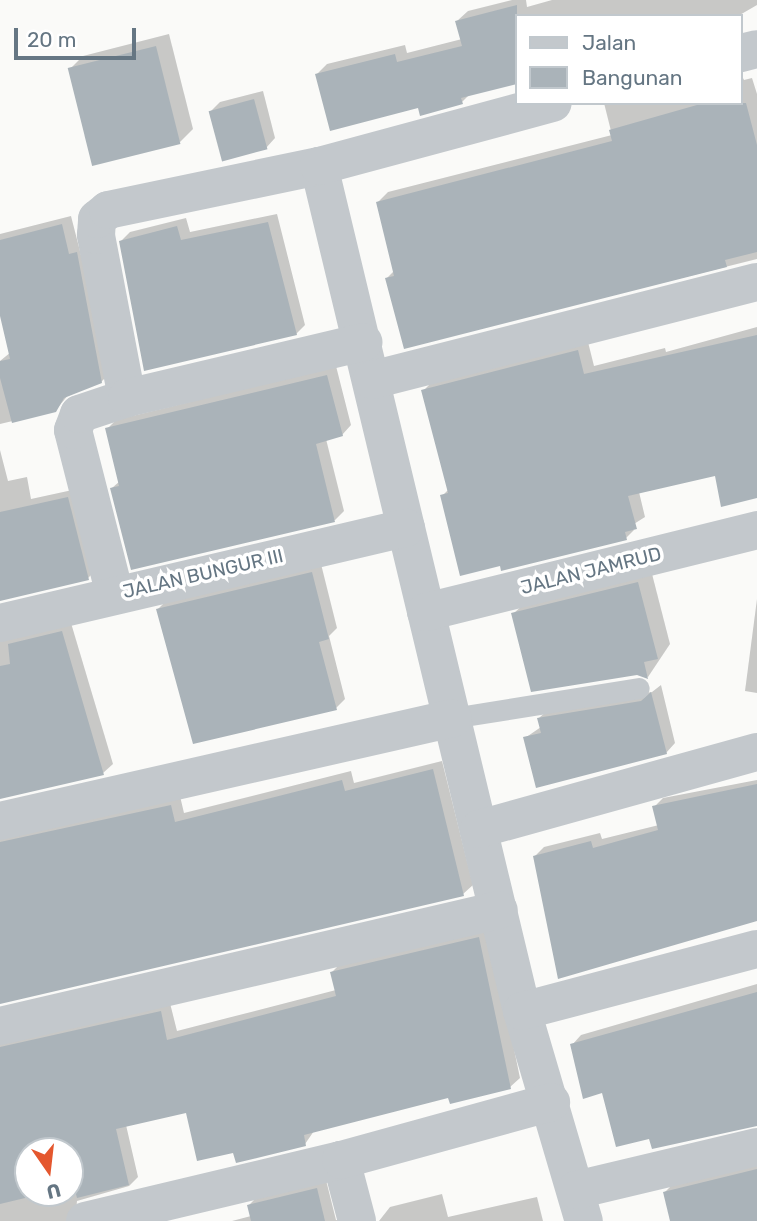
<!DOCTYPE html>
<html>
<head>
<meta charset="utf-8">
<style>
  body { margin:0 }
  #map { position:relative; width:757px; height:1221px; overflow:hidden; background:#fafaf8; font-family:Rubik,sans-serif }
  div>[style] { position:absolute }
  .shadow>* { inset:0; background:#0003 }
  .building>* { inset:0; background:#aab3b9; transform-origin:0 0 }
  .service>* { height:21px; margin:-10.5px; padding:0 10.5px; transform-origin:10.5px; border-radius:10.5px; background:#c3c8cc }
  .minor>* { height:38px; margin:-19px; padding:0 19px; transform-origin:19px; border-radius:19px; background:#c3c8cc }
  span { translate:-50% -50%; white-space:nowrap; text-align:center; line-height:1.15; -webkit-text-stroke:7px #fff; paint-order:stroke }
  .street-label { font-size:19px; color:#657683 }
  .legend { position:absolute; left:515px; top:14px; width:228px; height:91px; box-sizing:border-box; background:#fff; border:2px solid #c1c8cd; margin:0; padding:9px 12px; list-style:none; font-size:21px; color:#657683 }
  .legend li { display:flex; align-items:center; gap:14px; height:35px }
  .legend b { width:35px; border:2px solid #c1c8cd }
  .north { position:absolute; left:14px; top:1137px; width:70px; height:70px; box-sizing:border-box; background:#fff; border:2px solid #c1c8cd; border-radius:50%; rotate:166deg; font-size:19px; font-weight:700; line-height:28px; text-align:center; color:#657683 }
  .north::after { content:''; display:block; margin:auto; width:24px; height:32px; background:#e4572e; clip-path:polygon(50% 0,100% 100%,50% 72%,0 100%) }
  .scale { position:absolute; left:14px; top:28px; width:122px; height:32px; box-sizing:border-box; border:4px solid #657683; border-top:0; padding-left:9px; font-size:21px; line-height:24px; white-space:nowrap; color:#657683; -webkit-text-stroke:5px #fff; paint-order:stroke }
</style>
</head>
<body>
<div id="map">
  <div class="shadow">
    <i style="clip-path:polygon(512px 0,526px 0,527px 7px,552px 0,757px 0,757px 5px,738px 16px,517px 16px,517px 82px,470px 94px,462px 102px,419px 106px,317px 74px,327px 64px,405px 45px,407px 53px,462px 39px,457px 21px,468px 11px)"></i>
    <i style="clip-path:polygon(169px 34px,193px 129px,180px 142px,70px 69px,83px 56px)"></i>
    <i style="clip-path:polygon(741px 74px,744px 80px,752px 78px,757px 94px,757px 259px,405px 347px,387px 278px,395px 270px,378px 202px,388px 192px,612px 135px,604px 103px,741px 103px)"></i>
    <i style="clip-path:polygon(263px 91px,275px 138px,266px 148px,211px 111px,220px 102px)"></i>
    <i style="clip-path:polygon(277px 214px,305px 325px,296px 334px,121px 241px,130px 232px,186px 218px,190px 232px)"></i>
    <i style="clip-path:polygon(71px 216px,111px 372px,101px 382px,69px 394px,55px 411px,0 424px,0 361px,11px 352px,0 309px,0 234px)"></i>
    <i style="clip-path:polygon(757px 327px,757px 497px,716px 474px,639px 492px,645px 517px,626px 529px,634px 530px,626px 538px,501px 564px,442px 496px,449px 489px,423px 391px,433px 381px,588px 342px,594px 366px,665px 348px,666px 352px)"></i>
    <i style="clip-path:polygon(336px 366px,351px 425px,342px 435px,326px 439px,344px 511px,335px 520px,112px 488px,120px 481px,107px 429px,116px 420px)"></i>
    <i style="clip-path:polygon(0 450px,8px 481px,27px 477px,31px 499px,77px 489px,97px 569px,88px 578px,0 599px)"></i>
    <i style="clip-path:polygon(321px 564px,337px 628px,329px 636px,345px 699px,336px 708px,158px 609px,167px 600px)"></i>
    <i style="clip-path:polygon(651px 570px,670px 644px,648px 677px,513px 614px,527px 601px)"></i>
    <i style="clip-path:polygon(757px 599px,757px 693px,745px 691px)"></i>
    <i style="clip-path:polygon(71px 623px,113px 764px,103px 773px,0 797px,0 631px)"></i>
    <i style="clip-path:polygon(661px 685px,675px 743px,666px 753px,525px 738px,541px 727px,539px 718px,549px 709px,652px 692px)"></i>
    <i style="clip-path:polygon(442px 761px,473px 885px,463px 894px,0 1002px,0 829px,180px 796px,184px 813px,351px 771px,354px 783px)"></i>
    <i style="clip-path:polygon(757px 780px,757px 921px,535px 856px,544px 847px,600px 833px,602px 839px,659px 825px,654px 807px,663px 798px)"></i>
    <i style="clip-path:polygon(evenodd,489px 929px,520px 1078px,510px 1087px,449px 1096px,314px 1131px,305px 1144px,234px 1151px,188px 1111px,126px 1125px,138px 1177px,129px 1186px,77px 1201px,75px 1221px,0 1221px,0 1035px,170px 1003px,177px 1031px,336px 990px,332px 972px,341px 963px,489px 929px,28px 1151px,70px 1151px,70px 1193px,28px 1193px,28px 1151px)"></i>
    <i style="clip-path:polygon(757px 984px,757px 1124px,651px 1137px,572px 1045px,581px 1035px)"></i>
    <i style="clip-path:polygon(757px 1163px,757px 1221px,672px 1221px,665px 1192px,674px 1183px)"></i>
    <i style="clip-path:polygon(326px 1180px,336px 1220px,347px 1221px,232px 1221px,251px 1216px,249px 1205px,258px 1196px)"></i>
    <i style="clip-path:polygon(442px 1194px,448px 1217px,537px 1197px,543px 1221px,379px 1221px,390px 1207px)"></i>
  </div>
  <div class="building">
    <i style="clip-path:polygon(517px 5px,517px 84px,461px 98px,463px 104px,420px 116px,418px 108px,330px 131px,315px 74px,395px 54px,397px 62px,462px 46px,455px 21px)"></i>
    <i style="left:156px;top:46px;width:101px;height:91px;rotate:76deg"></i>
    <i style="left:254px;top:99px;width:52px;height:47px;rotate:75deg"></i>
    <i style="clip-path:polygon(704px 103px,746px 103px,757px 145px,757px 252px,725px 260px,727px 267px,404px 349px,385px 278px,394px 276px,376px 202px,612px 141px,609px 130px)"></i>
    <i style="clip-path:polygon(268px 222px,297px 335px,144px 371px,119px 241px,177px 226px,181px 240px)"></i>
    <i style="clip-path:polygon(62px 224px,69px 254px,77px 252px,102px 383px,64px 398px,56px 412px,12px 423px,0 378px,0 361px,10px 359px,0 316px,0 240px)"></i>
    <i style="clip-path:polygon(757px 335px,757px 498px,721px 507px,715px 476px,628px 496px,637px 529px,625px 532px,627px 540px,501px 571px,500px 566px,460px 576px,440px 495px,448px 493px,421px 390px,578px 350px,584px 374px)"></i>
    <i style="clip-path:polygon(327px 375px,343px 436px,316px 444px,335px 522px,131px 570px,110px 488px,119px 486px,105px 428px)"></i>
    <i style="clip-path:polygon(68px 497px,89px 580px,0 601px,0 512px)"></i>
    <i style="clip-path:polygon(312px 572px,329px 639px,319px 642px,337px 710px,193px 744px,156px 609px)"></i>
    <i style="clip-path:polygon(638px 582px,658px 659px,644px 662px,648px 679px,637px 675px,531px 692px,511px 613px)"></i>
    <i style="clip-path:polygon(62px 631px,104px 775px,0 799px,0 666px,10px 664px,8px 644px)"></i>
    <i style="clip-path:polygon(651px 692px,667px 754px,536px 788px,523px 737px,541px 733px,537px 718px,641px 701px)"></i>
    <i style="clip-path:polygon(433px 769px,464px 896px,0 1004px,0 842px,171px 805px,175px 822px,342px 780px,345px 791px)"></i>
    <i style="clip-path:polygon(757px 784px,757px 921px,558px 979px,533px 856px,591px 841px,593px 848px,658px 830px,652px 806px)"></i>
    <i style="clip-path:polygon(479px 937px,511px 1089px,450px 1104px,448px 1098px,304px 1135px,306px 1146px,236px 1163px,233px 1153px,197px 1161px,186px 1113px,116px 1129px,129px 1185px,77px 1198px,74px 1186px,70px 1187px,70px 1151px,28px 1151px,28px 1193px,46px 1193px,0 1204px,0 1047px,161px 1011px,167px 1040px,336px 996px,330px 972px)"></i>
    <i style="clip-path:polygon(757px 992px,757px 1126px,652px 1149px,649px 1139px,616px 1147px,602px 1093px,583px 1099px,570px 1044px)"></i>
    <i style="clip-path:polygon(757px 1169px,757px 1221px,670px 1221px,663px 1192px)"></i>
    <i style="clip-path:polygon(317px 1188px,325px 1221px,251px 1221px,247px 1205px)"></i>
  </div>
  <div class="service">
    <i style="left:452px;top:718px;width:189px;rotate:-9.1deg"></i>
  </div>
  <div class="minor">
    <i style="left:741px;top:53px;width:16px;rotate:-14deg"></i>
    <i style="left:319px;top:166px;width:869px;rotate:76.49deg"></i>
    <i style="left:522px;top:1011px;width:219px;rotate:73.6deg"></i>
    <i style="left:372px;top:380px;width:397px;rotate:-14.3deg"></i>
    <i style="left:127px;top:398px;width:166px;rotate:-100.8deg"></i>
    <i style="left:96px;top:235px;width:16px;rotate:-86deg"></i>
    <i style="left:97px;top:219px;width:14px;rotate:-39deg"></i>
    <i style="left:108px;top:210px;width:216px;rotate:-11.8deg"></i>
    <i style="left:319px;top:166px;width:242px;rotate:-15.1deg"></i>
    <i style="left:115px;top:595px;width:170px;rotate:-104.3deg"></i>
    <i style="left:73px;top:430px;width:17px;rotate:-69deg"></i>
    <i style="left:79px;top:414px;width:51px;rotate:-18.4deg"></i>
    <i style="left:127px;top:398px;width:243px;rotate:-13.3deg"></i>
    <i style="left:426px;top:612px;width:341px;rotate:-13.9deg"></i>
    <i style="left:0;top:623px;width:417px;rotate:-13.2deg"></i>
    <i style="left:0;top:821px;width:464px;rotate:-12.8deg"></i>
    <i style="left:479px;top:829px;width:288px;rotate:-15.5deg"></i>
    <i style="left:522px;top:1011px;width:243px;rotate:-14.8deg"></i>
    <i style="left:0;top:1026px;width:512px;rotate:-13.09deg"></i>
    <i style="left:341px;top:1160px;width:63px;rotate:75.3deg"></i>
    <i style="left:576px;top:1190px;width:186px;rotate:-13.4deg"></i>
    <i style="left:85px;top:1221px;width:263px;rotate:-13.4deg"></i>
    <i style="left:341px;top:1160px;width:218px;rotate:-15.4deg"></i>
  </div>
  <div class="street-label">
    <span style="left:591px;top:571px;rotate:-14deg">JALAN JAMRUD</span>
    <span style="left:203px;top:574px;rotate:-13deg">JALAN BUNGUR III</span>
  </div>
  <ul class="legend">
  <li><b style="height:9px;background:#c3c8cc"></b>Jalan</li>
  <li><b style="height:19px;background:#aab3b9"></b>Bangunan</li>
  </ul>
  <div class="north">U</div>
  <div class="scale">20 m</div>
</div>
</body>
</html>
